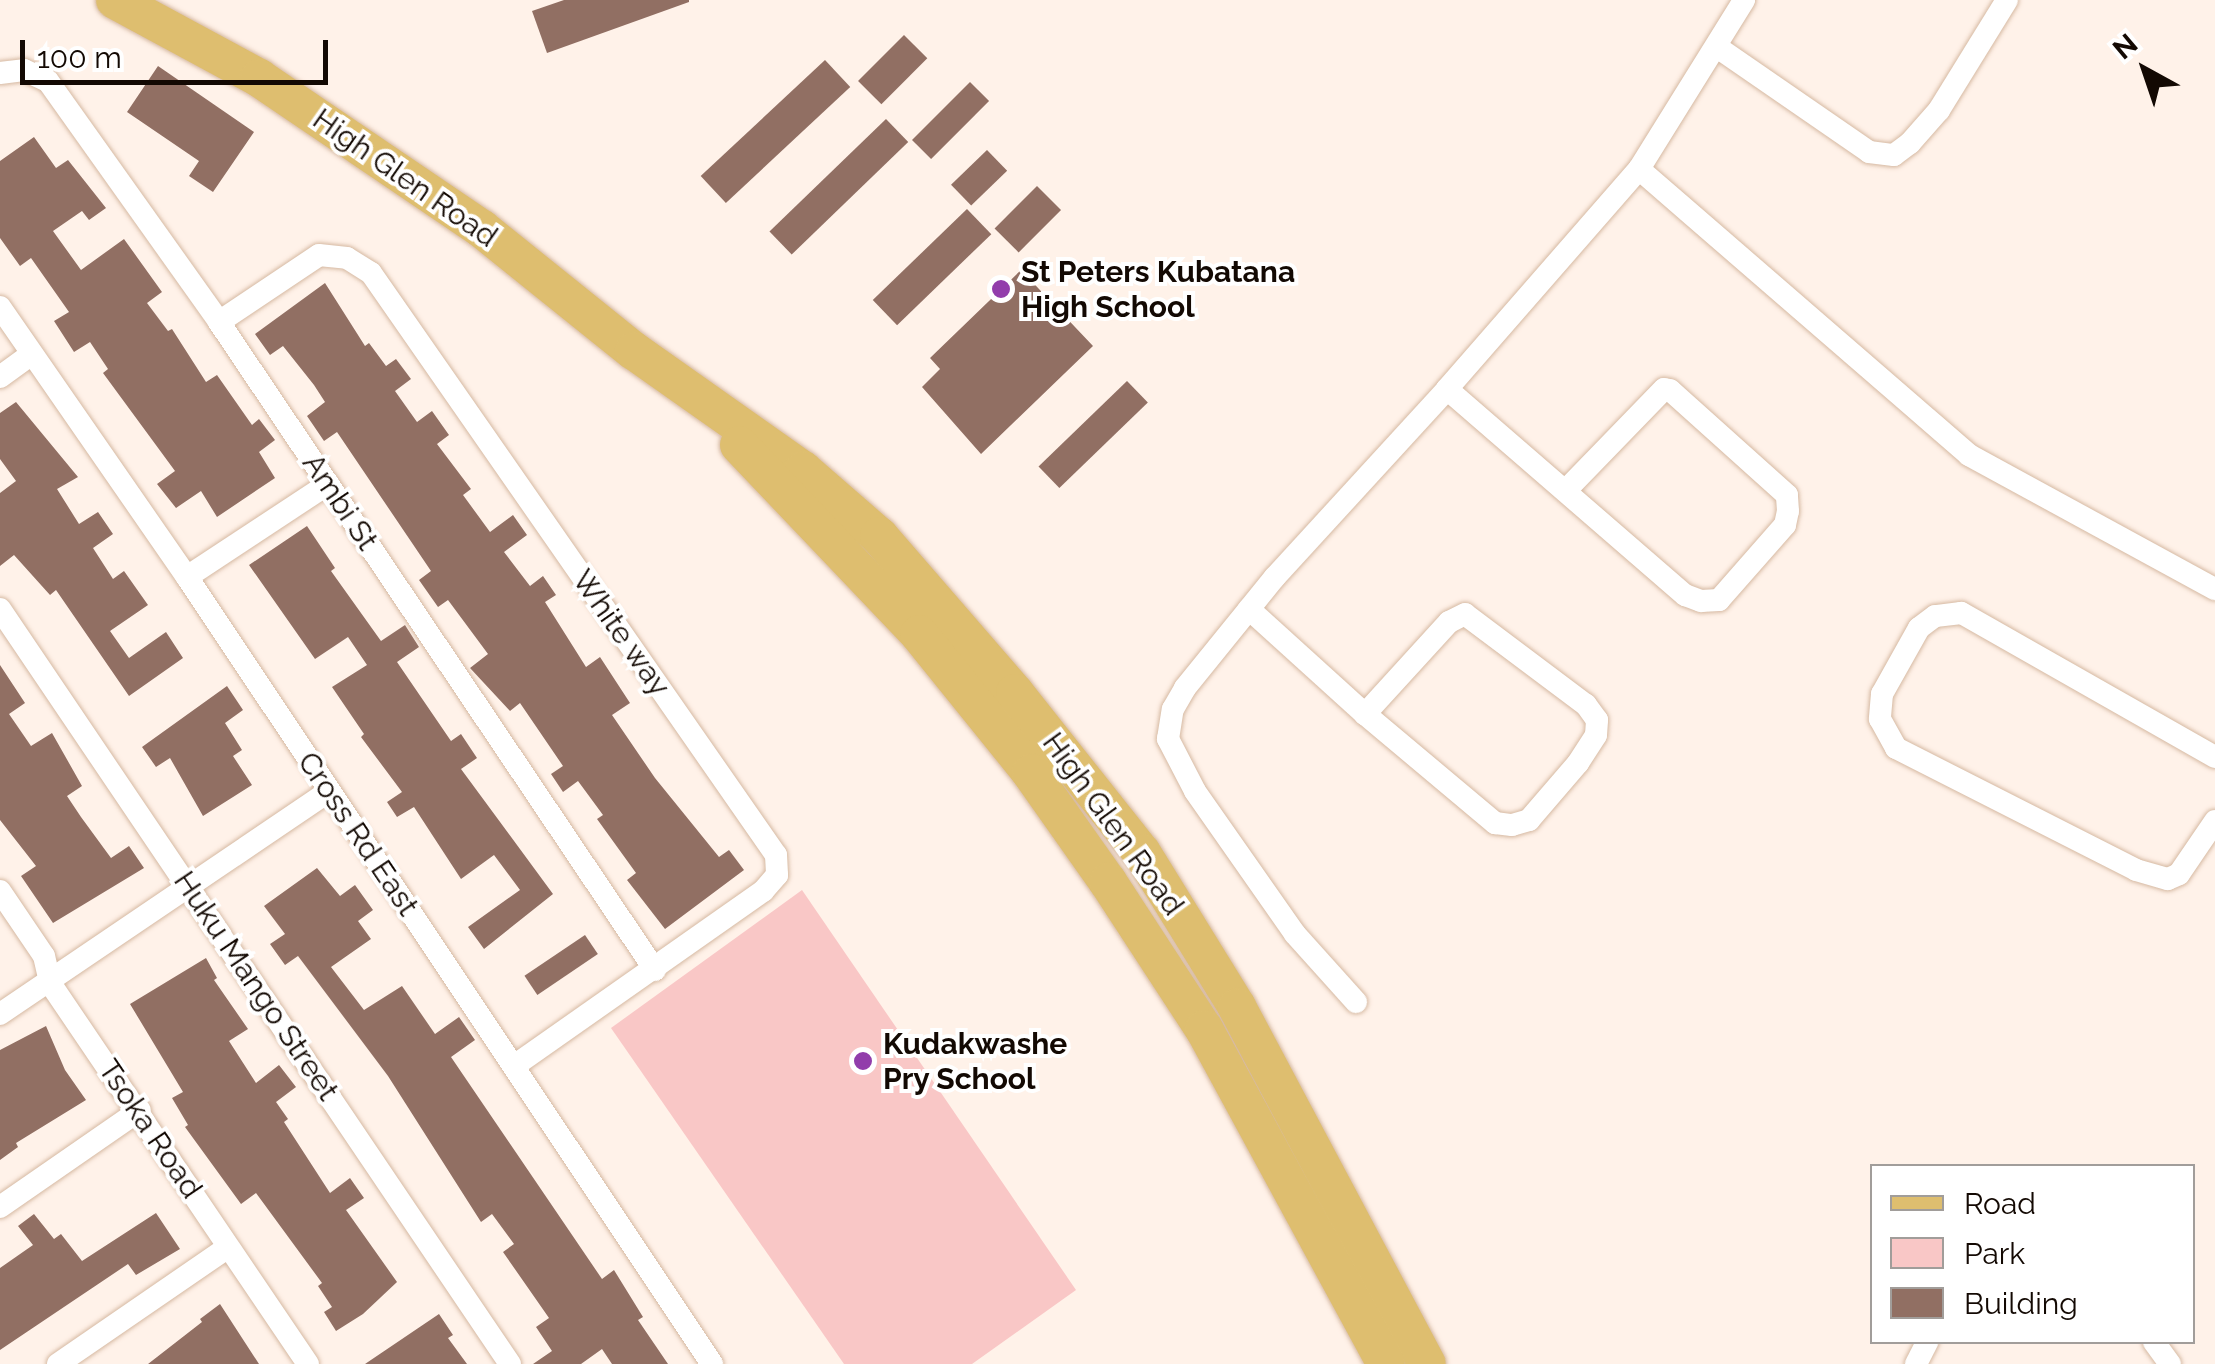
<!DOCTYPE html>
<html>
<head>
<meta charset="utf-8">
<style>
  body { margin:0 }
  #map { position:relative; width:2215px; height:1364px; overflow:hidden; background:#fff2e9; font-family:Raleway,sans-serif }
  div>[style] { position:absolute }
  .green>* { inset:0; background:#f9c7c6 }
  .building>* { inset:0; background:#916f63; transform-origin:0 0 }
  .roads { filter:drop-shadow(0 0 2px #d6b9a2) drop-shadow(0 0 2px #d6b9a2) }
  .street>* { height:22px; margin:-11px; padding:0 11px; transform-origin:11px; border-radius:11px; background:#fff }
  .primary>* { height:38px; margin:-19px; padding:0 19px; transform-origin:19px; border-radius:19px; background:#debe6f }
  .dots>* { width:28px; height:28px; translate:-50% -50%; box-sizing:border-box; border:5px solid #fff; border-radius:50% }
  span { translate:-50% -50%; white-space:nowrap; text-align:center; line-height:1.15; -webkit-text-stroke:8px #fff; paint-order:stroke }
  .street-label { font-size:30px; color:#130903 }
  .poi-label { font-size:30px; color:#130903; font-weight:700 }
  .left { translate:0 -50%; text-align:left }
  .legend { position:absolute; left:1870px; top:1164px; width:325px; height:180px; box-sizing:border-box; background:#fff; border:2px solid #a19d9a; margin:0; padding:12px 18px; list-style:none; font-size:30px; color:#130903 }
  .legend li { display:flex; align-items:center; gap:20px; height:50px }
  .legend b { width:50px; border:2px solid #a19d9a }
  .north { position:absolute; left:2095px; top:20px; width:100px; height:100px; -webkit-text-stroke:8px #fff; paint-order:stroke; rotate:320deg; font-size:28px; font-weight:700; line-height:40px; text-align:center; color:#130903 }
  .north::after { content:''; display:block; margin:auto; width:35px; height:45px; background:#130903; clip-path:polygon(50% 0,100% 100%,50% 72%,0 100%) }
  .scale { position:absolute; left:20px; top:40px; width:308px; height:45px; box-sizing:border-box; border:5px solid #130903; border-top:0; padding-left:12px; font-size:30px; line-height:35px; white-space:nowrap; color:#130903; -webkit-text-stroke:8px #fff; paint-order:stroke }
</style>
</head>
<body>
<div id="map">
  <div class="green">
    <i style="clip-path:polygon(802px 890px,1076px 1290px,972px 1364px,844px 1364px,611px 1028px)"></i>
  </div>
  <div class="building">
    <i style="clip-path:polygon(564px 0,689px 0,689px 2px,547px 53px,532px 11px)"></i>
    <i style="left:904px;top:35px;width:33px;height:65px;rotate:45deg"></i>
    <i style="left:825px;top:60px;width:37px;height:170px;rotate:47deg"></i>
    <i style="clip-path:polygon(158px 66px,254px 132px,213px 192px,189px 176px,199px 161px,127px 112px)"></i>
    <i style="left:970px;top:82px;width:27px;height:82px;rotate:45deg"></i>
    <i style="left:886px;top:119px;width:32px;height:162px;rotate:46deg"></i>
    <i style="clip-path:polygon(34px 137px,56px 168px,68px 160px,106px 208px,89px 220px,82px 211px,53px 231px,81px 270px,124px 239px,162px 292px,147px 303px,168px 331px,172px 329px,206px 382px,217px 375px,252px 425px,259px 419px,275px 440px,259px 452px,275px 478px,217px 517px,201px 491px,176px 508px,157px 484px,175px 471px,103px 373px,108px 369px,90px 342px,74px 352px,54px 321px,69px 312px,31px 258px,20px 266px,0 238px,0 161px)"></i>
    <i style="left:987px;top:150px;width:29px;height:50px;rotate:46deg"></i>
    <i style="left:1037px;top:186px;width:34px;height:60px;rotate:45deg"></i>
    <i style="left:967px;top:209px;width:35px;height:131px;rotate:46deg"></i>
    <i style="clip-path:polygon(1021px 270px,1093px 346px,981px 454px,922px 387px,940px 369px,930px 358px)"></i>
    <i style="clip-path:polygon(325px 283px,365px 346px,369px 343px,386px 366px,396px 359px,411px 379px,395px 391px,417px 422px,432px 411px,449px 435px,437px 444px,471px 489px,463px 495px,490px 532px,513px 515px,527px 535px,504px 552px,530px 586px,543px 576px,556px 595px,545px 602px,586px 667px,600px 657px,630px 703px,612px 715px,655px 778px,719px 857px,729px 850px,744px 870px,665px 929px,627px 880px,636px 873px,597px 819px,603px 815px,578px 781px,563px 792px,551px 774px,563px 766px,520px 703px,510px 711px,470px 668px,488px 654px,448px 600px,438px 607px,419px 580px,431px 571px,337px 432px,324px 441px,307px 416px,325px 402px,314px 385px,283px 346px,270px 355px,255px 334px)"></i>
    <i style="left:1127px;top:381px;width:30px;height:123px;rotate:46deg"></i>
    <i style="clip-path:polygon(16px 402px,78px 477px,57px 489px,79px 524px,98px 512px,113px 534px,93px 548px,113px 579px,124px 571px,148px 605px,110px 631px,129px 658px,166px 632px,183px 658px,129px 696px,56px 590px,50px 595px,14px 555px,0 566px,0 493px,16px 481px,0 459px,0 413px)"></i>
    <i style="clip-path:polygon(307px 526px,335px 568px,331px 571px,381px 641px,405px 625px,419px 647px,397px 662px,451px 741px,461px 734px,477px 758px,461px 769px,553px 894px,484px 949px,468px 927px,520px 890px,494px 855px,461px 879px,414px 807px,397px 817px,387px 802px,402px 792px,361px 737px,364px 734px,332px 687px,367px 665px,348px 637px,315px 659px,249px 565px)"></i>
    <i style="clip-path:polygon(0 665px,25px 703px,9px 714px,31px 746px,52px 733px,82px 786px,67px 796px,81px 817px,111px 858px,129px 846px,144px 868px,53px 923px,21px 876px,36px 866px,0 820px)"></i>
    <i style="clip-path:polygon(227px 686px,243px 710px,225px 723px,242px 750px,233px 756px,252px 785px,203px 816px,170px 758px,156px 767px,142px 747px)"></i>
    <i style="clip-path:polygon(317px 868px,340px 896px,355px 885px,373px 910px,358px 921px,371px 939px,331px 967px,364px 1010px,402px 986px,435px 1034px,459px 1017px,475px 1040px,451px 1057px,602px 1279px,614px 1270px,643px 1317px,638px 1320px,668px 1364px,612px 1364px,602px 1349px,581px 1364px,533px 1364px,552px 1351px,536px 1327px,549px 1318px,503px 1252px,514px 1244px,492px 1214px,481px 1222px,388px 1076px,298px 956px,285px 965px,270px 944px,285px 934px,264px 906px)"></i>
    <i style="left:585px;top:935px;width:23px;height:73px;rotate:56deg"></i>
    <i style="clip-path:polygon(206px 958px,217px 978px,214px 980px,248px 1029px,229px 1041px,256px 1083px,279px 1065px,296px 1087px,276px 1102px,288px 1119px,284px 1122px,330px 1193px,350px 1178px,364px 1198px,346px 1210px,397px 1282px,363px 1314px,336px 1331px,324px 1312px,332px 1307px,318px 1286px,322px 1283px,256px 1193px,241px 1204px,185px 1127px,188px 1125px,172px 1098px,183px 1092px,130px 1004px)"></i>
    <i style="clip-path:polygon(46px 1026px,65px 1070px,86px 1100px,16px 1143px,18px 1147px,0 1160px,0 1050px)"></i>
    <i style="clip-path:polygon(156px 1213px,180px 1249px,136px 1275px,128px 1264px,0 1350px,0 1268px,33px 1245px,18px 1226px,34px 1214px,54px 1239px,61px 1234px,82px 1261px)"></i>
    <i style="clip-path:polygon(220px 1304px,259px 1364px,148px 1364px,202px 1322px,200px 1319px)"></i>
    <i style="clip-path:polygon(439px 1314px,453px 1335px,448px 1338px,467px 1364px,365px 1364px)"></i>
  </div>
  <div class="roads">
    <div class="street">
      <i style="left:1717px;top:47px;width:185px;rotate:34.6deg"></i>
      <i style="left:1869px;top:152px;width:25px;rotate:7deg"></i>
      <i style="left:1894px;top:155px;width:20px;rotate:-37deg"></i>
      <i style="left:1910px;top:143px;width:44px;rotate:-48.7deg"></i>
      <i style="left:1939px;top:110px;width:129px;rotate:-58.3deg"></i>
      <i style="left:0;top:73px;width:24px;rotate:-7deg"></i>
      <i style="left:24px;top:70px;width:26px;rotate:25deg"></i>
      <i style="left:48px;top:81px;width:296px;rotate:54.6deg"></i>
      <i style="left:219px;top:322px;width:781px;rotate:56.07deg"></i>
      <i style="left:1639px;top:169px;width:199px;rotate:-58.1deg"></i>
      <i style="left:0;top:307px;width:328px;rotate:55.3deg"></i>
      <i style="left:187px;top:577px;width:946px;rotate:56.29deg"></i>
      <i style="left:219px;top:322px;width:120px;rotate:-33.8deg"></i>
      <i style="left:319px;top:255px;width:28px;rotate:6deg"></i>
      <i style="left:347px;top:258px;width:28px;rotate:32deg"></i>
      <i style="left:371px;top:273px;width:709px;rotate:55.17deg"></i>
      <i style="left:776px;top:855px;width:20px;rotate:87deg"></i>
      <i style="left:777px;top:875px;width:21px;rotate:131deg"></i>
      <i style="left:763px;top:891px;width:303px;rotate:144.9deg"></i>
      <i style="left:0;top:377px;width:37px;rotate:-36deg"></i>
      <i style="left:1447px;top:389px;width:315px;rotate:40.9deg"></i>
      <i style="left:1685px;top:595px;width:17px;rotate:21deg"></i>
      <i style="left:1701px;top:601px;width:18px;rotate:-3deg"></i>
      <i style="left:1719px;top:600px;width:100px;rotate:-48.7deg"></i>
      <i style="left:1785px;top:525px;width:14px;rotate:-78deg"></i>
      <i style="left:1788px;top:511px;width:16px;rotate:-94deg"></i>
      <i style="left:1787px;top:495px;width:157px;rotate:-138.1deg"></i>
      <i style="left:1670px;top:390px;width:6px;rotate:-171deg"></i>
      <i style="left:1664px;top:389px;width:141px;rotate:134.1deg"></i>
      <i style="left:187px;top:577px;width:169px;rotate:-33.4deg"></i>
      <i style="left:0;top:609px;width:911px;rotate:55.96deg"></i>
      <i style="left:1249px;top:609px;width:156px;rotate:42.2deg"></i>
      <i style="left:1365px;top:714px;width:170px;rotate:40deg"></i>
      <i style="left:1495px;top:823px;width:17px;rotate:7deg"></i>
      <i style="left:1512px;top:825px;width:18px;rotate:-16deg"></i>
      <i style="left:1529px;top:820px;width:75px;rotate:-49.3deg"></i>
      <i style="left:1578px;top:763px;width:33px;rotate:-57deg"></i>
      <i style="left:1596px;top:735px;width:15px;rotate:-86deg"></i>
      <i style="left:1597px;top:720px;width:19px;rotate:-126deg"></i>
      <i style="left:1586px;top:705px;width:151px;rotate:-143.1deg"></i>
      <i style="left:1465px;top:614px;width:18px;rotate:153deg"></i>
      <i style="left:1449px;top:622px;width:125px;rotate:132.4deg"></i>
      <i style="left:2215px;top:757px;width:292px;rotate:-150.4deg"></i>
      <i style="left:1961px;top:613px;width:26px;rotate:173deg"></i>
      <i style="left:1935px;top:616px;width:20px;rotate:143deg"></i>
      <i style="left:1919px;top:628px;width:76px;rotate:119.3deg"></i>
      <i style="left:1882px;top:694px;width:25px;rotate:95deg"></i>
      <i style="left:1880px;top:719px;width:33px;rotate:61deg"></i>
      <i style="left:1896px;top:748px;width:269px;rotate:26.9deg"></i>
      <i style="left:2136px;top:870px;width:33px;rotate:16deg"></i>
      <i style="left:2168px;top:879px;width:12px;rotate:-24deg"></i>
      <i style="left:2179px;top:874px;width:64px;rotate:-55.8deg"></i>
      <i style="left:0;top:891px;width:78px;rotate:55.9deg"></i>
      <i style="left:44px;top:956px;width:28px;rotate:77deg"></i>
      <i style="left:50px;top:983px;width:460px;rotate:55.9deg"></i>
      <i style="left:1356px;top:1002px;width:91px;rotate:-131.9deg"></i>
      <i style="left:1295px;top:934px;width:174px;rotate:-125deg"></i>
      <i style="left:1195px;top:791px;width:59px;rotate:-117.4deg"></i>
      <i style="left:1168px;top:739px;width:30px;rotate:-81deg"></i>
      <i style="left:1173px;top:709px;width:24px;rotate:-60deg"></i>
      <i style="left:1185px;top:688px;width:143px;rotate:-51deg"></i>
      <i style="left:1275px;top:577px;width:255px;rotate:-47.5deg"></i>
      <i style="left:1447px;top:389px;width:292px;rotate:-48.9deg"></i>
      <i style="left:1639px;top:169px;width:437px;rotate:40.9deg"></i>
      <i style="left:1969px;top:455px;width:280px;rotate:28.6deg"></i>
      <i style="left:0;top:1014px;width:397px;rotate:-34.1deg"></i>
      <i style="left:0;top:1207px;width:170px;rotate:-34.7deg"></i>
      <i style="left:2154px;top:1342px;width:27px;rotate:54deg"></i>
      <i style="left:58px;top:1364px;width:206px;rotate:-34.5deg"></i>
      <i style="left:1916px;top:1364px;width:25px;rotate:-63deg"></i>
    </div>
    <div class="primary">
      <i style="left:115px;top:0;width:164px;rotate:28.4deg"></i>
      <i style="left:259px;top:78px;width:269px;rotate:34.1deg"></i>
      <i style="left:482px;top:229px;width:195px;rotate:38.8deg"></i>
      <i style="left:634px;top:351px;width:207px;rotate:35.2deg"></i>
      <i style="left:803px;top:470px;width:101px;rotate:41deg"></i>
      <i style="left:879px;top:536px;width:208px;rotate:49.1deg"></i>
      <i style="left:1015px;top:693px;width:204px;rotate:51.6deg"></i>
      <i style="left:1142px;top:853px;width:181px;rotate:58.3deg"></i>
      <i style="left:1237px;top:1007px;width:404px;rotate:62deg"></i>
      <i style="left:739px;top:445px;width:261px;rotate:46.4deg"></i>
      <i style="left:919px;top:634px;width:179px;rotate:51.1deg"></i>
      <i style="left:1031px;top:773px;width:133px;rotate:54.8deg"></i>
      <i style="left:1108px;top:882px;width:176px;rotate:56.9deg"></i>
      <i style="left:1204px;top:1029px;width:381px;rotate:61.5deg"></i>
    </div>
  </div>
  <div class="dots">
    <i style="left:1001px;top:289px;background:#923dab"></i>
    <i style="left:863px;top:1061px;background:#923dab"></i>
  </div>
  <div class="street-label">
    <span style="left:405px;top:178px;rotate:35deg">High Glen Road</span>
    <span style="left:340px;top:502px;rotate:56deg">Ambi St</span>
    <span style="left:621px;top:633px;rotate:55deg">White way</span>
    <span style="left:1113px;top:824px;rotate:54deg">High Glen Road</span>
    <span style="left:358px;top:834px;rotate:56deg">Cross Rd East</span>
    <span style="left:256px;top:986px;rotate:56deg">Huku Mango Street</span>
    <span style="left:150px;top:1129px;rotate:56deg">Tsoka Road</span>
  </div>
  <div class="poi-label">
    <span class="left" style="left:1021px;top:289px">St Peters Kubatana<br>High School</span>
    <span class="left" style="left:883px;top:1061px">Kudakwashe<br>Pry School</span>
  </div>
  <ul class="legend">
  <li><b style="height:12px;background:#debe6f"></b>Road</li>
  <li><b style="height:28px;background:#f9c7c6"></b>Park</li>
  <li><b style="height:28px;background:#916f63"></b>Building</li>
  </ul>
  <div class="north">N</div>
  <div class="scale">100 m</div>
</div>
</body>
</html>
